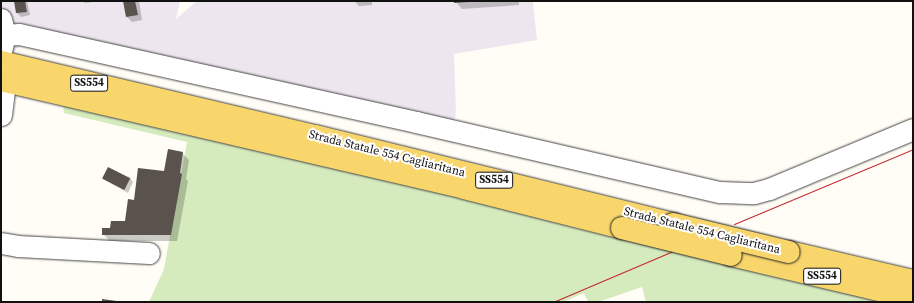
<!DOCTYPE html>
<html>
<head>
<meta charset="utf-8">
<style>
  body { margin:0 }
  #map { position:relative; width:914px; height:303px; overflow:hidden; background:#fffdf5; font-family:"Source Serif 4",serif }
  div>[style] { position:absolute }
  .industrial>* { inset:0; background:#eee6ef }
  .green>* { inset:0; background:#d5ebbd }
  .shadow>* { inset:0; background:#0003 }
  .building>* { inset:0; background:#5a524d; transform-origin:0 0 }
  .roads { filter:drop-shadow(0 0 1px #444) drop-shadow(0 0 1px #444) }
  .minor>* { height:21px; margin:-10.5px; padding:0 10.5px; transform-origin:10.5px; border-radius:10.5px; background:#fff }
  .major>* { height:22px; margin:-11px; padding:0 11px; transform-origin:11px; border-radius:11px; background:#f9d66b }
  .tram>* { height:1px; margin:-0.5px; padding:0 0.5px; transform-origin:0.5px; border-radius:0.5px; background:#c4262e }
  .bridges { filter:drop-shadow(0 0 1px #222) drop-shadow(0 0 1px #222) }
  .major-bridge>* { height:22px; margin:-11px; padding:0 11px; transform-origin:11px; border-radius:11px; background:#f9d66b }
  span { translate:-50% -50%; white-space:nowrap; text-align:center; line-height:1.15; -webkit-text-stroke:4px #fff; paint-order:stroke }
  .shield-label span { padding:1px 3px; background:#fff; border:1px solid; border-radius:3px; -webkit-text-stroke-width:0 }
  .shield-label { font-size:11px; color:#111; font-weight:700 }
  .street-label { font-size:12px; color:#111 }
  .frame { position:absolute; inset:0; border:2px solid #111; pointer-events:none }
</style>
</head>
<body>
<div id="map">
  <div class="industrial">
    <i style="clip-path:polygon(1px 1px,180px 1px,176px 19px,197px 1px,533px 1px,537px 40px,454px 54px,456px 112px,452px 137px,21px 45px,14px 51px,1px 49px)"></i>
  </div>
  <div class="green">
    <i style="clip-path:polygon(63px 102px,899px 302px,646px 302px,642px 287px,598px 302px,588px 302px,584px 293px,563px 302px,149px 302px,164px 269px,187px 142px,64px 113px)"></i>
  </div>
  <div class="shadow">
    <i style="clip-path:polygon(15px 1px,27px 1px,30px 15px,21px 17px,17px 13px)"></i>
    <i style="clip-path:polygon(83px 1px,100px 1px,85px 3px)"></i>
    <i style="clip-path:polygon(124px 1px,139px 1px,142px 20px,132px 22px,127px 17px)"></i>
    <i style="clip-path:polygon(354px 1px,372px 1px,372px 5px,359px 6px)"></i>
    <i style="clip-path:polygon(455px 1px,519px 1px,519px 5px,462px 9px)"></i>
    <i style="clip-path:polygon(182px 153px,189px 160px,186px 179px,188px 181px,177px 241px,110px 241px,103px 234px,126px 222px,135px 201px)"></i>
    <i style="clip-path:polygon(108px 168px,130px 178px,133px 182px,128px 193px,103px 179px)"></i>
  </div>
  <div class="building">
    <i style="clip-path:polygon(14px 1px,25px 1px,27px 12px,16px 13px)"></i>
    <i style="clip-path:polygon(123px 1px,135px 1px,138px 15px,126px 17px)"></i>
    <i style="clip-path:polygon(454px 1px,469px 1px,469px 2px,454px 3px)"></i>
    <i style="clip-path:polygon(168px 149px,183px 152px,180px 173px,182px 174px,171px 235px,102px 235px,102px 228px,110px 228px,111px 221px,125px 221px,128px 199px,134px 200px,138px 168px,164px 171px)"></i>
    <i style="left:108px;top:167px;width:25px;height:13px;rotate:27deg"></i>
    <i style="clip-path:polygon(102px 299px,117px 301px,117px 302px,102px 302px)"></i>
  </div>
  <div class="roads">
    <div class="minor">
      <i style="left:1px;top:19px;width:16px;rotate:76deg"></i>
      <i style="left:5px;top:35px;width:16px;rotate:104deg"></i>
      <i style="left:5px;top:35px;width:14px;rotate:-4deg"></i>
      <i style="left:19px;top:34px;width:407px;rotate:12.5deg"></i>
      <i style="left:416px;top:122px;width:312px;rotate:13deg"></i>
      <i style="left:720px;top:192px;width:34px;rotate:2deg"></i>
      <i style="left:754px;top:193px;width:16px;rotate:-15deg"></i>
      <i style="left:769px;top:189px;width:156px;rotate:-22.6deg"></i>
      <i style="left:1px;top:115px;width:34px;rotate:-83deg"></i>
      <i style="left:1px;top:243px;width:17px;rotate:10deg"></i>
      <i style="left:18px;top:246px;width:131px;rotate:3.1deg"></i>
    </div>
    <div class="major">
      <i style="left:1px;top:62px;width:323px;rotate:13.3deg"></i>
      <i style="left:315px;top:136px;width:369px;rotate:13.8deg"></i>
      <i style="left:1px;top:80px;width:475px;rotate:13.1deg"></i>
      <i style="left:464px;top:188px;width:163px;rotate:14.2deg"></i>
      <i style="left:789px;top:252px;width:127px;rotate:13.2deg"></i>
      <i style="left:731px;top:255px;width:187px;rotate:13.3deg"></i>
    </div>
  </div>
  <div class="tram">
    <i style="left:734px;top:224px;width:194px;rotate:-22.7deg"></i>
    <i style="left:553px;top:302px;width:138px;rotate:-23deg"></i>
  </div>
  <div class="bridges">
    <div class="major-bridge">
      <i style="left:673px;top:224px;width:119px;rotate:13.6deg"></i>
      <i style="left:622px;top:228px;width:112px;rotate:13.9deg"></i>
    </div>
  </div>
  <div class="shield-label">
    <span style="left:89px;top:83px">SS554</span>
    <span style="left:494px;top:180px">SS554</span>
    <span style="left:822px;top:276px">SS554</span>
  </div>
  <div class="street-label">
    <span style="left:387px;top:154px;rotate:14deg">Strada Statale 554 Cagliaritana</span>
    <span style="left:702px;top:231px;rotate:14deg">Strada Statale 554 Cagliaritana</span>
  </div>
  <div class="frame"></div>
</div>
</body>
</html>
